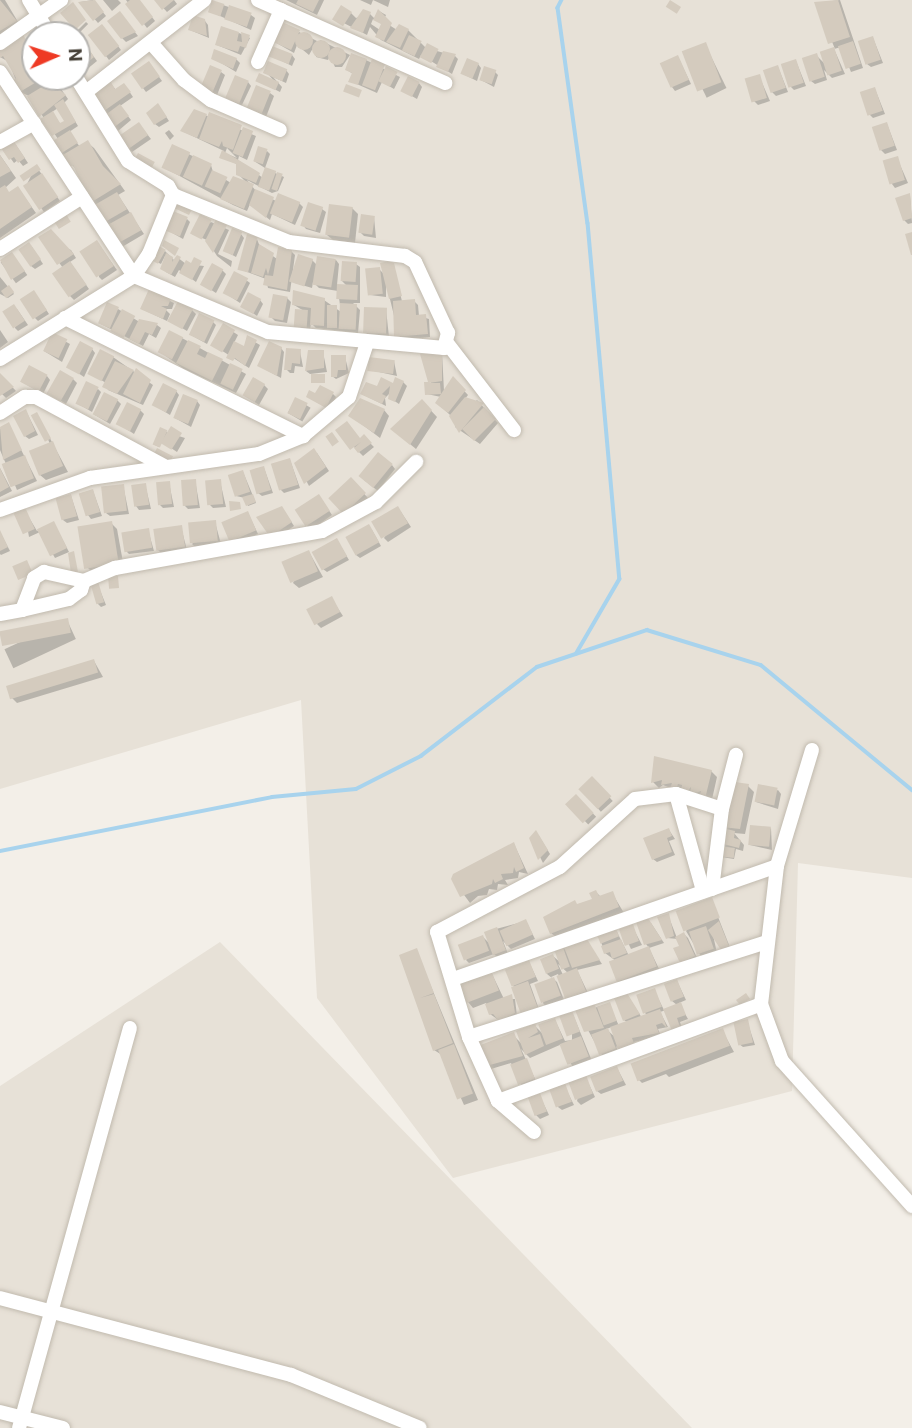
<!DOCTYPE html>
<html>
<head>
<meta charset="utf-8">
<style>
  body { margin:0 }
  #map { position:relative; width:912px; height:1428px; overflow:hidden; background:#f3efe8; font-family:Roboto,sans-serif }
  div>[style] { position:absolute }
  .residential>* { inset:0; background:#e7e1d7 }
  .shadow>* { inset:0; background:#0003; transform-origin:0 0 }
  .stream>* { height:3.5px; margin:-1.75px; padding:0 1.75px; transform-origin:1.75px; border-radius:1.75px; background:#a8d3ed }
  .building>* { inset:0; background:#d4cbbe; transform-origin:0 0 }
  .round { border-radius:50% }
  .roads { filter:drop-shadow(0 0 2px #c1baae) drop-shadow(0 0 2px #c1baae) }
  .minor>* { height:14px; margin:-7px; padding:0 7px; transform-origin:7px; border-radius:7px; background:#fff }
  span { translate:-50% -50%; white-space:nowrap; text-align:center; line-height:1.15; -webkit-text-stroke:6px #fff; paint-order:stroke }
  .north { position:absolute; left:21px; top:21px; width:70px; height:70px; box-sizing:border-box; background:#fff; border:2px solid #b5b3af; border-radius:50%; rotate:87deg; font-size:19px; font-weight:700; line-height:28px; text-align:center; color:#464037 }
  .north::after { content:''; display:block; margin:auto; width:24px; height:32px; background:#ee3a24; clip-path:polygon(50% 0,100% 100%,50% 72%,0 100%) }
</style>
</head>
<body>
<div id="map">
  <div class="residential">
    <i style="clip-path:polygon(evenodd,0 0,912px 0,912px 878px,798px 863px,792px 1091px,453px 1178px,317px 998px,301px 700px,0 789px,0 0,35px 35px,77px 35px,77px 77px,35px 77px,35px 35px)"></i>
    <i style="clip-path:polygon(220px 942px,692px 1428px,0 1428px,0 1086px)"></i>
  </div>
  <div class="shadow">
    <i style="clip-path:polygon(0 0,5px 0,21px 27px,0 40px)"></i>
    <i style="clip-path:polygon(93px 0,106px 16px,98px 23px,80px 2px)"></i>
    <i style="clip-path:polygon(103px 0,118px 0,121px 3px,112px 11px)"></i>
    <i style="clip-path:polygon(126px 0,139px 0,155px 21px,147px 28px)"></i>
    <i style="clip-path:polygon(156px 0,174px 0,177px 4px,167px 12px)"></i>
    <i style="clip-path:polygon(324px 0,317px 15px,286px 0)"></i>
    <i style="clip-path:polygon(360px 0,373px 0,371px 5px)"></i>
    <i style="clip-path:polygon(373px 0,390px 0,388px 7px)"></i>
    <i style="clip-path:polygon(840px 0,863px 68px,851px 72px,841px 47px,834px 49px,845px 74px,832px 78px,824px 70px,827px 80px,815px 84px,811px 81px,816px 55px,825px 64px,822px 53px,835px 49px,816px 3px)"></i>
    <i style="clip-path:polygon(223px 5px,251px 15px,255px 18px,251px 30px,209px 11px)"></i>
    <i style="clip-path:polygon(evenodd,379px 11px,386px 15px,383px 21px,397px 30px,408px 30px,426px 48px,455px 56px,458px 59px,452px 74px,421px 55px,419px 59px,381px 40px,370px 27px,367px 35px,336px 19px,351px 13px,356px 18px,370px 14px,375px 19px,379px 11px,373px 19px,382px 24px,380px 30px,371px 24px,373px 19px)"></i>
    <i style="clip-path:polygon(123px 17px,138px 36px,126px 42px,122px 38px)"></i>
    <i style="clip-path:polygon(205px 21px,208px 25px,209px 38px,190px 30px)"></i>
    <i style="left:86px;top:22px;width:3px;height:12px;rotate:45deg"></i>
    <i style="clip-path:polygon(106px 30px,121px 50px,109px 60px,106px 56px)"></i>
    <i style="clip-path:polygon(299px 32px,317px 41px,309px 55px,297px 45px,294px 53px,273px 41px)"></i>
    <i style="clip-path:polygon(239px 33px,250px 38px,241px 55px,217px 45px)"></i>
    <i style="clip-path:polygon(evenodd,22px 35px,35px 53px,35px 77px,49px 77px,56px 92px,61px 89px,68px 99px,64px 103px,78px 126px,69px 132px,80px 147px,88px 143px,94px 148px,125px 191px,118px 195px,144px 234px,122px 247px,91px 202px,78px 171px,60px 153px,58px 139px,29px 96px,20px 92px,9px 62px,0 57px,22px 35px,58px 108px,66px 122px,61px 125px,52px 112px,58px 108px)"></i>
    <i style="clip-path:polygon(873px 38px,883px 63px,871px 67px,867px 64px)"></i>
    <i style="clip-path:polygon(81px 39px,97px 61px,86px 70px,77px 58px)"></i>
    <i style="clip-path:polygon(320px 40px,350px 55px,342px 67px,335px 67px,330px 56px,328px 60px,316px 57px)"></i>
    <i style="left:705px;top:44px;width:49px;height:22px;rotate:64deg"></i>
    <i style="clip-path:polygon(270px 55px,292px 55px,295px 59px,292px 66px)"></i>
    <i style="clip-path:polygon(678px 57px,691px 84px,675px 91px,672px 87px)"></i>
    <i style="clip-path:polygon(213px 58px,236px 59px,240px 63px,236px 72px)"></i>
    <i style="clip-path:polygon(366px 60px,400px 77px,394px 89px,382px 82px,377px 93px,350px 81px,353px 74px,347px 70px)"></i>
    <i style="clip-path:polygon(796px 61px,806px 86px,794px 90px,791px 87px)"></i>
    <i style="clip-path:polygon(478px 64px,481px 68px,477px 81px,463px 74px)"></i>
    <i style="clip-path:polygon(152px 67px,162px 81px,146px 92px,143px 88px)"></i>
    <i style="clip-path:polygon(778px 67px,788px 92px,776px 96px,772px 92px)"></i>
    <i style="clip-path:polygon(286px 70px,289px 74px,286px 83px,273px 77px,282px 87px,280px 92px,258px 81px,275px 82px,266px 72px)"></i>
    <i style="clip-path:polygon(221px 72px,225px 75px,217px 95px,207px 91px)"></i>
    <i style="clip-path:polygon(495px 72px,498px 75px,494px 87px,481px 80px)"></i>
    <i style="clip-path:polygon(759px 76px,770px 101px,758px 105px,754px 101px)"></i>
    <i style="clip-path:polygon(248px 82px,251px 86px,241px 107px,226px 97px)"></i>
    <i style="clip-path:polygon(419px 83px,422px 87px,417px 99px,403px 91px)"></i>
    <i style="clip-path:polygon(112px 85px,116px 90px,127px 88px,133px 97px,120px 106px,131px 120px,118px 131px,105px 110px)"></i>
    <i style="clip-path:polygon(875px 89px,885px 114px,873px 118px,870px 115px)"></i>
    <i style="clip-path:polygon(270px 93px,274px 96px,266px 117px,250px 108px)"></i>
    <i style="clip-path:polygon(161px 109px,169px 121px,159px 127px,155px 124px)"></i>
    <i style="clip-path:polygon(evenodd,195px 111px,256px 136px,247px 160px,239px 156px,238px 160px,263px 178px,266px 169px,284px 177px,278px 191px,272px 193px,247px 180px,256px 191px,276px 201px,279px 195px,299px 203px,303px 207px,295px 225px,272px 214px,270px 220px,250px 204px,247px 211px,233px 205px,163px 167px,172px 146px,211px 165px,213px 172px,231px 183px,233px 178px,247px 183px,238px 174px,239px 165px,221px 157px,224px 151px,182px 131px,195px 111px,227px 148px,237px 158px,225px 153px,227px 148px)"></i>
    <i style="clip-path:polygon(139px 124px,151px 139px,132px 152px,129px 149px)"></i>
    <i style="clip-path:polygon(887px 124px,897px 150px,885px 154px,881px 150px)"></i>
    <i style="clip-path:polygon(169px 130px,174px 136px,170px 140px,165px 133px)"></i>
    <i style="clip-path:polygon(16px 145px,28px 163px,23px 166px,18px 160px,14px 163px,3px 148px)"></i>
    <i style="clip-path:polygon(267px 151px,270px 154px,265px 168px,254px 161px)"></i>
    <i style="clip-path:polygon(0 155px,16px 178px,5px 188px,9px 194px,18px 188px,36px 213px,0 238px)"></i>
    <i style="clip-path:polygon(897px 158px,908px 183px,895px 188px,892px 184px)"></i>
    <i style="clip-path:polygon(36px 166px,60px 201px,44px 212px,26px 186px)"></i>
    <i style="clip-path:polygon(910px 195px,912px 223px,908px 224px,904px 220px)"></i>
    <i style="clip-path:polygon(352px 208px,358px 214px,355px 243px,333px 240px,327px 235px)"></i>
    <i style="clip-path:polygon(322px 209px,326px 212px,320px 233px,306px 229px,303px 225px)"></i>
    <i style="clip-path:polygon(374px 217px,376px 238px,364px 236px,361px 233px)"></i>
    <i style="clip-path:polygon(187px 219px,190px 222px,183px 239px,167px 230px)"></i>
    <i style="clip-path:polygon(211px 222px,229px 230px,218px 254px,232px 261px,231px 267px,217px 256px,207px 240px,192px 234px)"></i>
    <i style="clip-path:polygon(241px 234px,244px 238px,236px 257px,225px 251px)"></i>
    <i style="clip-path:polygon(41px 238px,71px 250px,76px 258px,70px 262px,89px 289px,74px 300px,70px 296px,63px 268px)"></i>
    <i style="clip-path:polygon(257px 239px,260px 247px,277px 259px,291px 251px,295px 255px,290px 292px,268px 288px,266px 279px,239px 269px)"></i>
    <i style="clip-path:polygon(100px 246px,117px 270px,102px 280px,99px 277px)"></i>
    <i style="clip-path:polygon(32px 247px,43px 264px,35px 269px,31px 266px)"></i>
    <i style="clip-path:polygon(165px 251px,175px 261px,177px 257px,186px 264px,204px 266px,196px 282px,179px 270px,175px 277px,166px 272px,165px 256px,161px 264px,153px 260px)"></i>
    <i style="left:12px;top:254px;width:26px;height:14px;rotate:54deg"></i>
    <i style="clip-path:polygon(312px 260px,318px 266px,336px 260px,339px 264px,337px 285px,347px 286px,342px 281px,356px 264px,360px 267px,360px 303px,353px 303px,360px 310px,358px 333px,316px 328px,311px 323px,310px 330px,296px 326px,304px 311px,294px 305px,324px 300px,341px 312px,338px 291px,319px 288px,313px 282px,312px 288px,295px 283px)"></i>
    <i style="clip-path:polygon(393px 266px,403px 305px,414px 301px,418px 305px,419px 316px,429px 319px,430px 337px,400px 340px,386px 283px,386px 297px,370px 295px,379px 269px,384px 274px)"></i>
    <i style="clip-path:polygon(222px 270px,226px 274px,216px 293px,202px 284px)"></i>
    <i style="clip-path:polygon(0 277px,14px 294px,8px 298px,0 294px)"></i>
    <i style="clip-path:polygon(246px 280px,250px 283px,240px 303px,225px 293px)"></i>
    <i style="clip-path:polygon(150px 291px,174px 303px,172px 309px,165px 309px,170px 314px,167px 321px,142px 309px)"></i>
    <i style="clip-path:polygon(37px 296px,49px 314px,38px 321px,35px 318px)"></i>
    <i style="clip-path:polygon(287px 298px,291px 302px,287px 323px,275px 321px,271px 317px)"></i>
    <i style="clip-path:polygon(260px 300px,263px 304px,257px 316px,242px 306px)"></i>
    <i style="clip-path:polygon(17px 309px,28px 325px,18px 331px,15px 328px)"></i>
    <i style="clip-path:polygon(118px 309px,138px 321px,157px 325px,161px 328px,156px 338px,149px 334px,143px 346px,99px 323px)"></i>
    <i style="clip-path:polygon(386px 309px,389px 337px,369px 336px,365px 332px)"></i>
    <i style="clip-path:polygon(192px 310px,196px 314px,187px 331px,170px 321px)"></i>
    <i style="clip-path:polygon(213px 322px,216px 325px,207px 344px,191px 335px)"></i>
    <i style="clip-path:polygon(224px 326px,238px 335px,234px 343px,245px 350px,248px 338px,260px 345px,249px 368px,213px 345px)"></i>
    <i style="clip-path:polygon(0 330px,8px 342px,0 348px)"></i>
    <i style="clip-path:polygon(52px 334px,70px 344px,62px 362px,44px 351px)"></i>
    <i style="clip-path:polygon(182px 338px,246px 374px,236px 393px,184px 369px,160px 352px)"></i>
    <i style="clip-path:polygon(281px 348px,284px 352px,281px 378px,259px 366px)"></i>
    <i style="clip-path:polygon(92px 349px,95px 353px,84px 377px,69px 367px)"></i>
    <i style="clip-path:polygon(300px 351px,303px 367px,295px 366px,294px 373px,290px 373px,286px 369px)"></i>
    <i style="clip-path:polygon(323px 352px,327px 372px,310px 374px,306px 371px)"></i>
    <i style="clip-path:polygon(442px 352px,444px 391px,453px 379px,468px 395px,465px 399px,472px 405px,477px 400px,498px 423px,480px 444px,455px 427px,458px 422px,440px 406px,441px 397px,427px 394px,431px 383px,423px 357px)"></i>
    <i style="clip-path:polygon(113px 357px,153px 385px,143px 405px,108px 390px,106px 383px,90px 373px)"></i>
    <i style="clip-path:polygon(345px 357px,349px 373px,336px 379px,332px 376px)"></i>
    <i style="clip-path:polygon(394px 361px,397px 376px,370px 370px)"></i>
    <i style="clip-path:polygon(0 374px,16px 391px,6px 398px,0 392px)"></i>
    <i style="clip-path:polygon(47px 376px,50px 380px,43px 394px,22px 382px)"></i>
    <i style="clip-path:polygon(73px 379px,77px 383px,66px 404px,50px 394px)"></i>
    <i style="clip-path:polygon(403px 382px,407px 386px,399px 404px,390px 398px,391px 392px,385px 398px,386px 406px,362px 394px)"></i>
    <i style="clip-path:polygon(264px 385px,268px 389px,259px 405px,245px 396px)"></i>
    <i style="clip-path:polygon(98px 389px,101px 392px,92px 412px,77px 403px)"></i>
    <i style="clip-path:polygon(176px 391px,179px 395px,170px 415px,154px 405px)"></i>
    <i style="clip-path:polygon(333px 394px,336px 397px,330px 410px,308px 397px)"></i>
    <i style="left:296px;top:399px;width:17px;height:16px;rotate:31deg"></i>
    <i style="clip-path:polygon(117px 400px,121px 404px,110px 424px,95px 415px)"></i>
    <i style="clip-path:polygon(197px 401px,200px 405px,191px 427px,175px 418px)"></i>
    <i style="clip-path:polygon(422px 401px,437px 417px,416px 449px,399px 435px)"></i>
    <i style="clip-path:polygon(140px 410px,144px 414px,134px 434px,119px 424px)"></i>
    <i style="clip-path:polygon(384px 410px,389px 416px,380px 438px,351px 416px)"></i>
    <i style="clip-path:polygon(26px 411px,38px 435px,29px 439px,25px 436px)"></i>
    <i style="clip-path:polygon(37px 414px,68px 472px,46px 480px,40px 475px,50px 444px)"></i>
    <i style="clip-path:polygon(8px 424px,37px 481px,17px 490px,0 450px,0 429px)"></i>
    <i style="clip-path:polygon(337px 430px,360px 440px,364px 437px,374px 447px,363px 456px)"></i>
    <i style="clip-path:polygon(166px 432px,185px 438px,177px 452px,162px 442px,159px 447px,155px 445px)"></i>
    <i style="clip-path:polygon(317px 453px,329px 471px,309px 486px,297px 463px)"></i>
    <i style="clip-path:polygon(290px 460px,300px 488px,284px 493px,280px 489px)"></i>
    <i style="clip-path:polygon(392px 465px,395px 469px,378px 491px,364px 480px)"></i>
    <i style="clip-path:polygon(0 468px,12px 491px,0 497px)"></i>
    <i style="clip-path:polygon(264px 468px,273px 493px,262px 496px,258px 493px)"></i>
    <i style="clip-path:polygon(243px 472px,256px 503px,248px 506px,245px 498px,236px 496px)"></i>
    <i style="clip-path:polygon(195px 480px,200px 508px,188px 509px,184px 505px)"></i>
    <i style="clip-path:polygon(351px 480px,368px 498px,348px 517px)"></i>
    <i style="clip-path:polygon(220px 481px,226px 507px,213px 508px,210px 505px)"></i>
    <i style="clip-path:polygon(169px 483px,174px 507px,163px 508px,160px 505px)"></i>
    <i style="clip-path:polygon(145px 484px,151px 509px,139px 510px,136px 506px)"></i>
    <i style="clip-path:polygon(123px 485px,129px 514px,110px 516px,106px 513px)"></i>
    <i style="clip-path:polygon(93px 491px,102px 516px,91px 519px,88px 515px)"></i>
    <i style="clip-path:polygon(71px 496px,79px 520px,67px 523px,63px 520px)"></i>
    <i style="clip-path:polygon(322px 500px,332px 515px,311px 530px,307px 526px)"></i>
    <i style="clip-path:polygon(24px 509px,37px 531px,54px 523px,69px 552px,55px 558px,40px 532px,29px 537px)"></i>
    <i style="clip-path:polygon(285px 512px,294px 526px,275px 539px)"></i>
    <i style="clip-path:polygon(401px 512px,411px 527px,388px 542px,384px 538px)"></i>
    <i style="clip-path:polygon(248px 513px,258px 534px,234px 544px,231px 540px)"></i>
    <i style="clip-path:polygon(215px 522px,221px 544px,195px 547px,192px 544px)"></i>
    <i style="clip-path:polygon(111px 523px,117px 529px,124px 568px,94px 574px,88px 568px)"></i>
    <i style="clip-path:polygon(181px 527px,187px 550px,162px 554px,158px 550px)"></i>
    <i style="clip-path:polygon(148px 530px,154px 551px,129px 554px,126px 551px)"></i>
    <i style="clip-path:polygon(372px 530px,381px 546px,360px 558px,356px 555px)"></i>
    <i style="clip-path:polygon(0 532px,10px 551px,1px 555px,0 554px)"></i>
    <i style="clip-path:polygon(337px 540px,349px 560px,327px 572px,323px 569px)"></i>
    <i style="clip-path:polygon(309px 552px,323px 577px,299px 588px,293px 583px)"></i>
    <i style="clip-path:polygon(97px 583px,106px 605px,101px 607px,97px 603px)"></i>
    <i style="clip-path:polygon(331px 598px,343px 616px,321px 628px,317px 624px)"></i>
    <i style="left:67px;top:620px;width:21px;height:69px;rotate:65deg"></i>
    <i style="clip-path:polygon(94px 661px,103px 677px,17px 703px,11px 697px)"></i>
    <i style="clip-path:polygon(655px 758px,711px 771px,717px 777px,711px 804px,663px 785px,659px 788px,653px 782px)"></i>
    <i style="left:592px;top:778px;width:31px;height:16px;rotate:48deg"></i>
    <i style="clip-path:polygon(748px 786px,754px 792px,745px 834px,734px 833px,744px 845px,743px 851px,736px 849px,734px 859px,721px 857px,727px 849px,721px 843px,729px 832px,724px 826px)"></i>
    <i style="clip-path:polygon(778px 790px,781px 794px,778px 809px,756px 802px)"></i>
    <i style="left:576px;top:796px;width:29px;height:11px;rotate:46deg"></i>
    <i style="clip-path:polygon(771px 828px,772px 850px,750px 845px)"></i>
    <i style="clip-path:polygon(669px 830px,675px 839px,669px 841px,675px 855px,657px 862px,653px 859px)"></i>
    <i style="clip-path:polygon(539px 836px,550px 854px,543px 863px,531px 839px)"></i>
    <i style="clip-path:polygon(514px 844px,528px 874px,519px 872px,518px 878px,505px 880px,508px 885px,498px 884px,497px 890px,489px 889px,487px 895px,478px 896px,470px 903px,453px 880px)"></i>
    <i style="clip-path:polygon(596px 892px,601px 897px,612px 893px,624px 913px,557px 938px,551px 933px,578px 906px,594px 900px)"></i>
    <i style="clip-path:polygon(711px 899px,731px 950px,726px 952px,713px 935px,717px 953px,702px 958px,686px 931px)"></i>
    <i style="clip-path:polygon(668px 915px,677px 938px,684px 934px,688px 938px,698px 960px,685px 966px,678px 939px,667px 938px)"></i>
    <i style="clip-path:polygon(526px 921px,535px 939px,511px 949px,503px 941px,508px 954px,498px 958px,494px 954px,469px 963px,466px 960px,483px 937px,491px 945px,496px 929px)"></i>
    <i style="clip-path:polygon(651px 923px,664px 943px,649px 948px,646px 944px)"></i>
    <i style="clip-path:polygon(632px 926px,642px 945px,631px 949px,622px 930px)"></i>
    <i style="clip-path:polygon(615px 928px,629px 956px,649px 948px,661px 973px,624px 987px,618px 981px,616px 961px,605px 953px,601px 942px)"></i>
    <i style="clip-path:polygon(evenodd,586px 940px,602px 964px,577px 970px,589px 995px,567px 998px,558px 974px,551px 977px,557px 982px,564px 1000px,546px 1007px,543px 1003px,553px 979px,547px 974px,553px 956px,562px 964px,556px 949px,586px 940px,558px 964px,568px 973px,563px 975px,558px 964px)"></i>
    <i style="clip-path:polygon(416px 950px,478px 1100px,464px 1105px,442px 1055px,434px 1050px,401px 956px)"></i>
    <i style="clip-path:polygon(529px 962px,538px 981px,530px 984px,540px 1012px,523px 1014px,508px 970px)"></i>
    <i style="clip-path:polygon(491px 972px,504px 999px,515px 999px,517px 1016px,504px 1024px,490px 1014px,486px 1003px,473px 1008px,468px 1002px)"></i>
    <i style="clip-path:polygon(evenodd,677px 981px,686px 1000px,679px 1003px,688px 1019px,680px 1022px,683px 1031px,666px 1010px,660px 1012px,668px 1027px,658px 1029px,661px 1036px,634px 1042px,637px 1049px,624px 1054px,616px 1046px,619px 1053px,604px 1059px,578px 1012px,609px 1004px,619px 1026px,628px 1023px,624px 1020px,630px 999px,642px 1018px,648px 1016px,645px 1013px,654px 990px,664px 1010px,677px 1005px,672px 1001px,677px 981px,612px 1027px,616px 1038px,606px 1029px,612px 1027px)"></i>
    <i style="clip-path:polygon(572px 1012px,592px 1061px,573px 1068px,562px 1044px,530px 1058px,521px 1049px,537px 1083px,523px 1088px,511px 1063px,491px 1069px,487px 1065px,513px 1035px,522px 1044px,535px 1026px,543px 1034px,555px 1020px,565px 1041px,572px 1040px)"></i>
    <i style="clip-path:polygon(747px 1021px,755px 1045px,743px 1047px,739px 1044px)"></i>
    <i style="clip-path:polygon(722px 1030px,734px 1052px,669px 1077px,666px 1074px,642px 1083px,638px 1079px)"></i>
    <i style="clip-path:polygon(617px 1068px,626px 1085px,601px 1094px,597px 1091px)"></i>
    <i style="clip-path:polygon(584px 1074px,595px 1097px,581px 1105px,577px 1101px)"></i>
    <i style="clip-path:polygon(564px 1085px,574px 1105px,562px 1110px,558px 1107px)"></i>
    <i style="clip-path:polygon(538px 1092px,549px 1115px,540px 1119px,536px 1115px)"></i>
  </div>
  <div class="stream">
    <i style="left:562px;top:0;width:9px;rotate:117deg"></i>
    <i style="left:558px;top:8px;width:217px;rotate:82.1deg"></i>
    <i style="left:588px;top:223px;width:357px;rotate:84.9deg"></i>
    <i style="left:620px;top:579px;width:86px;rotate:120.2deg"></i>
    <i style="left:0;top:851px;width:277px;rotate:-11.2deg"></i>
    <i style="left:272px;top:797px;width:84px;rotate:-5.4deg"></i>
    <i style="left:356px;top:789px;width:73px;rotate:-26.9deg"></i>
    <i style="left:421px;top:756px;width:146px;rotate:-37.5deg"></i>
    <i style="left:537px;top:667px;width:116px;rotate:-18.6deg"></i>
    <i style="left:647px;top:630px;width:119px;rotate:17.1deg"></i>
    <i style="left:761px;top:665px;width:196px;rotate:39.6deg"></i>
  </div>
  <div class="building">
    <i style="clip-path:polygon(0 0,17px 21px,0 31px)"></i>
    <i style="clip-path:polygon(95px 0,104px 12px,93px 21px,78px 2px)"></i>
    <i style="clip-path:polygon(130px 0,140px 0,153px 17px,142px 26px,125px 4px)"></i>
    <i style="clip-path:polygon(154px 0,174px 0,162px 10px)"></i>
    <i style="left:212px;top:0;width:13px;height:13px;rotate:18deg"></i>
    <i style="clip-path:polygon(298px 0,319px 0,313px 12px,296px 4px)"></i>
    <i style="left:670px;top:0;width:13px;height:8px;rotate:32deg"></i>
    <i style="clip-path:polygon(838px 0,850px 37px,828px 44px,814px 2px)"></i>
    <i style="clip-path:polygon(73px 2px,86px 20px,75px 30px,60px 13px)"></i>
    <i style="left:229px;top:5px;width:24px;height:15px;rotate:19deg"></i>
    <i style="left:341px;top:5px;width:13px;height:17px;rotate:32deg"></i>
    <i style="clip-path:polygon(363px 9px,371px 12px,363px 33px,350px 28px)"></i>
    <i style="clip-path:polygon(378px 9px,392px 23px,384px 41px,375px 37px,381px 24px,373px 20px)"></i>
    <i style="clip-path:polygon(120px 11px,136px 32px,121px 39px,107px 21px)"></i>
    <i style="clip-path:polygon(193px 15px,205px 19px,207px 36px,188px 30px)"></i>
    <i style="left:280px;top:21px;width:22px;height:22px;rotate:24deg"></i>
    <i style="left:102px;top:24px;width:28px;height:18px;rotate:52deg"></i>
    <i style="clip-path:polygon(399px 24px,409px 29px,400px 48px,386px 42px)"></i>
    <i style="clip-path:polygon(221px 26px,239px 32px,237px 41px,242px 42px,241px 32px,250px 35px,246px 48px,240px 46px,238px 52px,215px 45px)"></i>
    <i class="round" style="left:295px;top:32px;width:18px;height:18px"></i>
    <i style="clip-path:polygon(22px 33px,35px 55px,35px 77px,45px 77px,18px 93px,12px 81px,16px 78px,3px 56px,0 58px,0 48px)"></i>
    <i style="left:409px;top:35px;width:14px;height:17px;rotate:25deg"></i>
    <i style="clip-path:polygon(81px 36px,94px 57px,81px 68px,77px 39px)"></i>
    <i style="left:873px;top:36px;width:25px;height:16px;rotate:72deg"></i>
    <i class="round" style="left:312px;top:40px;width:18px;height:18px"></i>
    <i style="left:853px;top:41px;width:24px;height:16px;rotate:71deg"></i>
    <i style="left:706px;top:42px;width:43px;height:26px;rotate:69deg"></i>
    <i style="left:427px;top:43px;width:13px;height:16px;rotate:27deg"></i>
    <i style="left:272px;top:46px;width:22px;height:11px;rotate:21deg"></i>
    <i class="round" style="left:328px;top:47px;width:18px;height:18px"></i>
    <i style="left:834px;top:47px;width:25px;height:15px;rotate:72deg"></i>
    <i style="clip-path:polygon(214px 49px,237px 58px,233px 69px,211px 59px)"></i>
    <i style="clip-path:polygon(443px 51px,456px 54px,448px 72px,436px 67px)"></i>
    <i style="clip-path:polygon(351px 53px,367px 59px,358px 85px,348px 82px,352px 73px,345px 70px)"></i>
    <i style="left:817px;top:53px;width:25px;height:16px;rotate:72deg"></i>
    <i style="left:678px;top:55px;width:27px;height:20px;rotate:66deg"></i>
    <i style="left:467px;top:58px;width:13px;height:17px;rotate:23deg"></i>
    <i style="left:372px;top:59px;width:14px;height:28px;rotate:21deg"></i>
    <i style="left:796px;top:59px;width:25px;height:16px;rotate:72deg"></i>
    <i style="left:149px;top:61px;width:19px;height:22px;rotate:55deg"></i>
    <i style="left:268px;top:61px;width:21px;height:13px;rotate:23deg"></i>
    <i style="left:210px;top:65px;width:13px;height:25px;rotate:23deg"></i>
    <i style="left:778px;top:65px;width:24px;height:16px;rotate:71deg"></i>
    <i style="left:386px;top:66px;width:13px;height:17px;rotate:27deg"></i>
    <i style="left:484px;top:66px;width:13px;height:15px;rotate:18deg"></i>
    <i style="left:259px;top:73px;width:22px;height:9px;rotate:24deg"></i>
    <i style="left:760px;top:74px;width:25px;height:16px;rotate:74deg"></i>
    <i style="left:235px;top:75px;width:15px;height:25px;rotate:23deg"></i>
    <i style="left:408px;top:76px;width:13px;height:17px;rotate:27deg"></i>
    <i style="clip-path:polygon(60px 77px,65px 84px,58px 88px,52px 78px)"></i>
    <i style="clip-path:polygon(109px 79px,115px 89px,124px 83px,131px 92px,104px 111px,90px 92px)"></i>
    <i style="clip-path:polygon(50px 82px,66px 95px,39px 117px,27px 96px)"></i>
    <i style="left:346px;top:84px;width:17px;height:8px;rotate:21deg"></i>
    <i style="left:256px;top:85px;width:16px;height:25px;rotate:22deg"></i>
    <i style="left:875px;top:87px;width:25px;height:16px;rotate:72deg"></i>
    <i style="clip-path:polygon(63px 99px,76px 122px,52px 136px,40px 119px,53px 111px,60px 123px,64px 121px,54px 105px)"></i>
    <i style="clip-path:polygon(158px 103px,167px 117px,154px 125px,146px 113px)"></i>
    <i style="left:120px;top:104px;width:15px;height:20px;rotate:53deg"></i>
    <i style="clip-path:polygon(194px 109px,207px 114px,197px 138px,180px 131px)"></i>
    <i style="clip-path:polygon(209px 112px,242px 125px,233px 150px,223px 146px,222px 141px,219px 147px,199px 139px)"></i>
    <i style="left:139px;top:122px;width:16px;height:25px;rotate:55deg"></i>
    <i style="left:887px;top:122px;width:25px;height:16px;rotate:72deg"></i>
    <i style="left:243px;top:127px;width:11px;height:28px;rotate:22deg"></i>
    <i style="left:70px;top:130px;width:15px;height:22px;rotate:58deg"></i>
    <i style="clip-path:polygon(13px 140px,25px 158px,18px 163px,14px 157px,9px 160px,1px 148px)"></i>
    <i style="clip-path:polygon(88px 140px,103px 166px,121px 184px,90px 203px,73px 165px,68px 168px,61px 156px)"></i>
    <i style="left:172px;top:144px;width:20px;height:26px;rotate:24deg"></i>
    <i style="left:258px;top:146px;width:10px;height:16px;rotate:17deg"></i>
    <i style="clip-path:polygon(222px 150px,260px 173px,256px 183px,236px 175px,236px 164px,219px 158px)"></i>
    <i style="left:138px;top:153px;width:19px;height:9px;rotate:28deg"></i>
    <i style="clip-path:polygon(0 155px,11px 171px,0 177px)"></i>
    <i style="left:193px;top:155px;width:21px;height:24px;rotate:25deg"></i>
    <i style="left:898px;top:156px;width:25px;height:16px;rotate:74deg"></i>
    <i style="left:37px;top:164px;width:7px;height:21px;rotate:56deg"></i>
    <i style="left:265px;top:167px;width:12px;height:21px;rotate:20deg"></i>
    <i style="left:212px;top:170px;width:17px;height:18px;rotate:24deg"></i>
    <i style="left:277px;top:172px;width:6px;height:18px;rotate:18deg"></i>
    <i style="left:42px;top:173px;width:29px;height:23px;rotate:56deg"></i>
    <i style="clip-path:polygon(233px 176px,254px 184px,244px 209px,220px 199px)"></i>
    <i style="clip-path:polygon(5px 185px,9px 192px,18px 186px,32px 207px,0 229px,0 188px)"></i>
    <i style="clip-path:polygon(255px 189px,274px 197px,266px 218px,249px 205px)"></i>
    <i style="left:117px;top:192px;width:20px;height:26px;rotate:60deg"></i>
    <i style="left:278px;top:193px;width:24px;height:22px;rotate:22deg"></i>
    <i style="clip-path:polygon(910px 193px,912px 218px,903px 221px,895px 198px)"></i>
    <i style="clip-path:polygon(177px 201px,192px 209px,189px 215px,174px 208px)"></i>
    <i style="left:308px;top:202px;width:16px;height:25px;rotate:18deg"></i>
    <i style="left:329px;top:204px;width:24px;height:31px;rotate:7deg"></i>
    <i style="left:173px;top:211px;width:16px;height:21px;rotate:22deg"></i>
    <i style="left:131px;top:212px;width:21px;height:29px;rotate:61deg"></i>
    <i style="left:66px;top:214px;width:9px;height:14px;rotate:58deg"></i>
    <i style="left:200px;top:214px;width:13px;height:22px;rotate:27deg"></i>
    <i style="left:361px;top:214px;width:14px;height:19px;rotate:8deg"></i>
    <i style="clip-path:polygon(216px 219px,227px 225px,213px 253px,205px 241px)"></i>
    <i style="left:232px;top:228px;width:11px;height:25px;rotate:22deg"></i>
    <i style="clip-path:polygon(51px 229px,74px 254px,57px 265px,38px 237px)"></i>
    <i style="clip-path:polygon(912px 232px,912px 255px,911px 255px,905px 234px)"></i>
    <i style="left:247px;top:234px;width:11px;height:37px;rotate:15deg"></i>
    <i style="left:97px;top:240px;width:31px;height:21px;rotate:57deg"></i>
    <i style="clip-path:polygon(164px 240px,179px 248px,175px 256px,162px 246px)"></i>
    <i style="left:29px;top:242px;width:21px;height:13px;rotate:55deg"></i>
    <i style="clip-path:polygon(259px 244px,274px 253px,268px 275px,266px 268px,263px 277px,251px 273px)"></i>
    <i style="left:157px;top:245px;width:10px;height:16px;rotate:29deg"></i>
    <i style="clip-path:polygon(278px 247px,292px 250px,287px 290px,263px 285px,265px 275px,273px 276px)"></i>
    <i style="clip-path:polygon(12px 252px,25px 271px,11px 280px,0 260px)"></i>
    <i style="clip-path:polygon(166px 253px,173px 257px,172px 262px,177px 255px,181px 257px,171px 275px,160px 269px)"></i>
    <i style="left:298px;top:254px;width:16px;height:29px;rotate:18deg"></i>
    <i style="left:317px;top:256px;width:19px;height:29px;rotate:9deg"></i>
    <i style="clip-path:polygon(194px 257px,202px 261px,192px 280px,179px 273px,186px 260px,191px 263px)"></i>
    <i style="left:70px;top:261px;width:29px;height:22px;rotate:55deg"></i>
    <i style="left:342px;top:261px;width:15px;height:20px;rotate:4deg"></i>
    <i style="clip-path:polygon(389px 261px,394px 263px,402px 296px,389px 299px,380px 263px)"></i>
    <i style="left:212px;top:263px;width:13px;height:25px;rotate:29deg"></i>
    <i style="left:380px;top:267px;width:27px;height:15px;rotate:84deg"></i>
    <i style="left:234px;top:271px;width:16px;height:25px;rotate:27deg"></i>
    <i style="left:337px;top:284px;width:21px;height:15px;rotate:3deg"></i>
    <i style="left:9px;top:285px;width:9px;height:10px;rotate:54deg"></i>
    <i style="clip-path:polygon(149px 289px,171px 298px,168px 306px,161px 306px,167px 309px,163px 319px,140px 309px)"></i>
    <i style="left:34px;top:290px;width:24px;height:17px;rotate:57deg"></i>
    <i style="clip-path:polygon(293px 290px,325px 298px,324px 326px,310px 325px,311px 308px,292px 305px)"></i>
    <i style="left:248px;top:292px;width:15px;height:17px;rotate:28deg"></i>
    <i style="left:273px;top:294px;width:15px;height:24px;rotate:11deg"></i>
    <i style="clip-path:polygon(415px 299px,416px 315px,426px 314px,428px 334px,394px 337px,393px 301px)"></i>
    <i style="left:178px;top:301px;width:17px;height:23px;rotate:28deg"></i>
    <i style="left:107px;top:302px;width:13px;height:23px;rotate:23deg"></i>
    <i style="left:340px;top:303px;width:17px;height:26px;rotate:3deg"></i>
    <i style="left:14px;top:304px;width:20px;height:14px;rotate:57deg"></i>
    <i style="left:327px;top:305px;width:10px;height:23px"></i>
    <i style="left:364px;top:307px;width:23px;height:26px;rotate:2deg"></i>
    <i style="left:122px;top:309px;width:15px;height:25px;rotate:28deg"></i>
    <i style="left:295px;top:309px;width:13px;height:18px;rotate:4deg"></i>
    <i style="left:199px;top:313px;width:17px;height:24px;rotate:25deg"></i>
    <i style="clip-path:polygon(139px 319px,158px 323px,152px 335px,145px 332px,139px 344px,129px 339px)"></i>
    <i style="left:223px;top:323px;width:14px;height:26px;rotate:30deg"></i>
    <i style="left:169px;top:330px;width:16px;height:25px;rotate:27deg"></i>
    <i style="left:52px;top:332px;width:17px;height:21px;rotate:25deg"></i>
    <i style="clip-path:polygon(247px 335px,257px 340px,245px 366px,235px 358px,233px 361px,226px 358px,234px 341px,244px 346px,242px 353px)"></i>
    <i style="clip-path:polygon(188px 340px,201px 346px,197px 354px,205px 358px,208px 352px,223px 359px,212px 381px,176px 363px)"></i>
    <i style="left:80px;top:341px;width:15px;height:30px;rotate:28deg"></i>
    <i style="clip-path:polygon(269px 341px,282px 347px,277px 376px,257px 366px)"></i>
    <i style="clip-path:polygon(286px 348px,301px 349px,300px 364px,292px 363px,291px 370px,284px 370px)"></i>
    <i style="left:100px;top:349px;width:16px;height:28px;rotate:27deg"></i>
    <i style="clip-path:polygon(308px 350px,324px 350px,324px 368px,305px 371px)"></i>
    <i style="clip-path:polygon(442px 350px,442px 381px,429px 383px,440px 383px,441px 394px,425px 395px,424px 382px,428px 382px,420px 354px)"></i>
    <i style="clip-path:polygon(331px 355px,346px 355px,346px 370px,338px 370px,337px 377px,331px 377px)"></i>
    <i style="left:369px;top:357px;width:26px;height:14px;rotate:7deg"></i>
    <i style="clip-path:polygon(115px 361px,134px 370px,117px 394px,102px 387px)"></i>
    <i style="left:230px;top:363px;width:14px;height:23px;rotate:25deg"></i>
    <i style="left:29px;top:365px;width:21px;height:19px;rotate:28deg"></i>
    <i style="clip-path:polygon(136px 368px,151px 380px,140px 403px,123px 394px)"></i>
    <i style="left:60px;top:370px;width:16px;height:27px;rotate:30deg"></i>
    <i style="clip-path:polygon(0 373px,14px 387px,0 396px)"></i>
    <i style="left:311px;top:374px;width:14px;height:9px"></i>
    <i style="clip-path:polygon(453px 376px,466px 390px,448px 413px,435px 403px)"></i>
    <i style="left:253px;top:377px;width:14px;height:21px;rotate:30deg"></i>
    <i style="clip-path:polygon(381px 377px,393px 383px,395px 377px,404px 381px,395px 402px,388px 399px,390px 386px,382px 394px,386px 396px,382px 404px,360px 394px,366px 382px,377px 386px)"></i>
    <i style="left:86px;top:381px;width:14px;height:25px;rotate:25deg"></i>
    <i style="left:163px;top:383px;width:16px;height:25px;rotate:27deg"></i>
    <i style="clip-path:polygon(320px 385px,334px 392px,326px 408px,306px 397px,309px 390px,315px 393px)"></i>
    <i style="left:104px;top:392px;width:16px;height:25px;rotate:27deg"></i>
    <i style="left:183px;top:394px;width:16px;height:26px;rotate:22deg"></i>
    <i style="left:295px;top:397px;width:14px;height:18px;rotate:25deg"></i>
    <i style="clip-path:polygon(465px 397px,484px 403px,459px 433px,449px 416px)"></i>
    <i style="clip-path:polygon(360px 398px,385px 409px,374px 433px,348px 416px)"></i>
    <i style="clip-path:polygon(422px 399px,432px 410px,410px 445px,390px 429px)"></i>
    <i style="left:127px;top:402px;width:16px;height:25px;rotate:27deg"></i>
    <i style="left:484px;top:407px;width:17px;height:31px;rotate:45deg"></i>
    <i style="clip-path:polygon(26px 409px,35px 431px,24px 437px,13px 416px)"></i>
    <i style="left:37px;top:412px;width:30px;height:7px;rotate:62deg"></i>
    <i style="clip-path:polygon(347px 421px,360px 438px,364px 434px,372px 443px,358px 453px,354px 448px,361px 442px,350px 450px,335px 430px)"></i>
    <i style="clip-path:polygon(9px 422px,22px 450px,3px 460px,0 427px)"></i>
    <i style="left:171px;top:426px;width:13px;height:20px;rotate:32deg"></i>
    <i style="left:160px;top:427px;width:8px;height:19px;rotate:23deg"></i>
    <i style="left:332px;top:432px;width:12px;height:8px;rotate:55deg"></i>
    <i style="left:53px;top:441px;width:27px;height:26px;rotate:68deg"></i>
    <i style="left:157px;top:448px;width:18px;height:6px;rotate:27deg"></i>
    <i style="clip-path:polygon(314px 448px,326px 467px,304px 484px,294px 463px)"></i>
    <i style="left:378px;top:452px;width:19px;height:31px;rotate:39deg"></i>
    <i style="left:25px;top:455px;width:25px;height:25px;rotate:69deg"></i>
    <i style="left:290px;top:458px;width:28px;height:20px;rotate:73deg"></i>
    <i style="left:264px;top:466px;width:25px;height:15px;rotate:74deg"></i>
    <i style="clip-path:polygon(0 468px,9px 487px,0 492px)"></i>
    <i style="left:243px;top:470px;width:23px;height:16px;rotate:72deg"></i>
    <i style="left:351px;top:477px;width:22px;height:31px;rotate:47deg"></i>
    <i style="left:196px;top:479px;width:26px;height:15px;rotate:86deg"></i>
    <i style="left:221px;top:479px;width:25px;height:16px;rotate:85deg"></i>
    <i style="left:170px;top:481px;width:23px;height:14px;rotate:85deg"></i>
    <i style="left:146px;top:483px;width:22px;height:15px;rotate:82deg"></i>
    <i style="left:124px;top:484px;width:27px;height:23px;rotate:84deg"></i>
    <i style="left:93px;top:489px;width:24px;height:15px;rotate:73deg"></i>
    <i style="left:71px;top:494px;width:23px;height:16px;rotate:75deg"></i>
    <i style="clip-path:polygon(253px 494px,256px 502px,246px 506px,242px 497px)"></i>
    <i style="left:319px;top:494px;width:20px;height:29px;rotate:57deg"></i>
    <i style="clip-path:polygon(229px 501px,240px 502px,241px 509px,230px 511px)"></i>
    <i style="clip-path:polygon(282px 506px,292px 522px,270px 537px,256px 517px)"></i>
    <i style="left:398px;top:506px;width:20px;height:31px;rotate:60deg"></i>
    <i style="left:25px;top:507px;width:24px;height:13px;rotate:66deg"></i>
    <i style="left:248px;top:511px;width:21px;height:29px;rotate:67deg"></i>
    <i style="left:216px;top:520px;width:21px;height:28px;rotate:85deg"></i>
    <i style="left:54px;top:521px;width:30px;height:19px;rotate:64deg"></i>
    <i style="left:112px;top:521px;width:43px;height:35px;rotate:81deg"></i>
    <i style="left:369px;top:524px;width:21px;height:27px;rotate:61deg"></i>
    <i style="left:182px;top:525px;width:22px;height:29px;rotate:82deg"></i>
    <i style="left:149px;top:528px;width:20px;height:28px;rotate:81deg"></i>
    <i style="clip-path:polygon(0 530px,8px 547px,0 551px)"></i>
    <i style="left:337px;top:538px;width:21px;height:29px;rotate:61deg"></i>
    <i style="left:309px;top:550px;width:23px;height:30px;rotate:67deg"></i>
    <i style="clip-path:polygon(74px 551px,78px 572px,71px 573px,68px 553px)"></i>
    <i style="left:27px;top:560px;width:15px;height:16px;rotate:67deg"></i>
    <i style="left:118px;top:576px;width:12px;height:10px;rotate:85deg"></i>
    <i style="left:98px;top:581px;width:22px;height:8px;rotate:74deg"></i>
    <i style="left:332px;top:596px;width:18px;height:29px;rotate:63deg"></i>
    <i style="left:68px;top:618px;width:15px;height:70px;rotate:79deg"></i>
    <i style="left:94px;top:659px;width:14px;height:92px;rotate:73deg"></i>
    <i style="clip-path:polygon(654px 756px,712px 770px,705px 799px,699px 798px,701px 791px,690px 795px,691px 787px,687px 792px,681px 791px,682px 785px,678px 784px,676px 790px,670px 789px,672px 783px,661px 785px,662px 780px,651px 783px)"></i>
    <i style="left:592px;top:776px;width:28px;height:19px;rotate:46deg"></i>
    <i style="clip-path:polygon(735px 782px,749px 784px,740px 829px,722px 827px)"></i>
    <i style="left:758px;top:784px;width:20px;height:18px;rotate:11deg"></i>
    <i style="left:576px;top:794px;width:26px;height:15px;rotate:47deg"></i>
    <i style="left:750px;top:825px;width:21px;height:20px;rotate:5deg"></i>
    <i style="clip-path:polygon(669px 828px,672px 836px,667px 838px,672px 852px,652px 860px,643px 838px)"></i>
    <i style="clip-path:polygon(722px 828px,735px 831px,734px 838px,741px 840px,739px 848px,719px 843px)"></i>
    <i style="clip-path:polygon(536px 830px,548px 850px,538px 860px,529px 838px)"></i>
    <i style="clip-path:polygon(514px 842px,524px 868px,516px 872px,514px 867px,513px 873px,501px 874px,503px 879px,495px 883px,493px 879px,492px 884px,460px 897px,451px 879px,453px 874px)"></i>
    <i style="left:719px;top:846px;width:16px;height:10px;rotate:7deg"></i>
    <i style="clip-path:polygon(596px 890px,599px 896px,613px 891px,619px 907px,550px 934px,543px 917px,575px 900px,577px 904px,592px 899px,589px 893px)"></i>
    <i style="left:712px;top:897px;width:22px;height:39px;rotate:69deg"></i>
    <i style="clip-path:polygon(669px 913px,674px 936px,666px 939px,657px 917px)"></i>
    <i style="clip-path:polygon(648px 918px,662px 940px,644px 945px,636px 922px)"></i>
    <i style="left:526px;top:919px;width:17px;height:29px;rotate:66deg"></i>
    <i style="clip-path:polygon(719px 921px,729px 946px,721px 950px,708px 930px)"></i>
    <i style="left:633px;top:924px;width:18px;height:15px;rotate:71deg"></i>
    <i style="left:615px;top:926px;width:11px;height:20px;rotate:68deg"></i>
    <i style="left:706px;top:926px;width:24px;height:18px;rotate:71deg"></i>
    <i style="left:497px;top:927px;width:25px;height:14px;rotate:69deg"></i>
    <i style="clip-path:polygon(684px 932px,695px 956px,680px 963px,673px 948px,679px 946px,675px 937px)"></i>
    <i style="left:483px;top:935px;width:17px;height:27px;rotate:69deg"></i>
    <i style="clip-path:polygon(587px 939px,600px 960px,572px 968px,564px 947px)"></i>
    <i style="clip-path:polygon(621px 939px,627px 953px,612px 959px,610px 952px,604px 954px,601px 946px)"></i>
    <i style="left:562px;top:945px;width:23px;height:9px;rotate:70deg"></i>
    <i style="left:649px;top:946px;width:22px;height:43px;rotate:69deg"></i>
    <i style="clip-path:polygon(417px 948px,434px 993px,420px 998px,434px 994px,453px 1043px,433px 1051px,399px 955px)"></i>
    <i style="left:553px;top:954px;width:16px;height:14px;rotate:68deg"></i>
    <i style="left:529px;top:960px;width:18px;height:26px;rotate:68deg"></i>
    <i style="left:577px;top:968px;width:25px;height:22px;rotate:69deg"></i>
    <i style="left:491px;top:970px;width:22px;height:35px;rotate:69deg"></i>
    <i style="left:554px;top:977px;width:20px;height:21px;rotate:70deg"></i>
    <i style="left:677px;top:979px;width:19px;height:14px;rotate:69deg"></i>
    <i style="left:528px;top:981px;width:30px;height:18px;rotate:70deg"></i>
    <i style="left:655px;top:988px;width:20px;height:20px;rotate:70deg"></i>
    <i style="clip-path:polygon(627px 993px,640px 1014px,623px 1021px,614px 998px)"></i>
    <i style="clip-path:polygon(746px 993px,750px 999px,740px 1005px,736px 1000px)"></i>
    <i style="clip-path:polygon(512px 994px,515px 1013px,499px 1021px,493px 1014px,489px 1015px,485px 1004px)"></i>
    <i style="left:610px;top:1002px;width:20px;height:14px;rotate:70deg"></i>
    <i style="clip-path:polygon(681px 1002px,686px 1015px,677px 1018px,680px 1027px,672px 1031px,663px 1009px)"></i>
    <i style="clip-path:polygon(594px 1003px,604px 1028px,584px 1032px,575px 1010px)"></i>
    <i style="clip-path:polygon(660px 1009px,667px 1028px,662px 1023px,656px 1025px,659px 1033px,632px 1038px,635px 1046px,619px 1052px,610px 1027px)"></i>
    <i style="left:572px;top:1010px;width:23px;height:14px;rotate:70deg"></i>
    <i style="left:555px;top:1018px;width:22px;height:18px;rotate:69deg"></i>
    <i style="left:748px;top:1019px;width:24px;height:15px;rotate:78deg"></i>
    <i style="clip-path:polygon(535px 1023px,538px 1032px,528px 1038px,540px 1034px,544px 1046px,525px 1055px,516px 1031px)"></i>
    <i style="left:608px;top:1028px;width:22px;height:18px;rotate:69deg"></i>
    <i style="left:723px;top:1028px;width:19px;height:99px;rotate:69deg"></i>
    <i style="clip-path:polygon(514px 1032px,523px 1056px,486px 1066px,478px 1046px)"></i>
    <i style="left:581px;top:1036px;width:22px;height:23px;rotate:69deg"></i>
    <i style="left:454px;top:1044px;width:53px;height:17px;rotate:69deg"></i>
    <i style="left:527px;top:1058px;width:22px;height:18px;rotate:69deg"></i>
    <i style="left:617px;top:1066px;width:16px;height:29px;rotate:68deg"></i>
    <i style="left:585px;top:1072px;width:23px;height:19px;rotate:70deg"></i>
    <i style="left:565px;top:1083px;width:20px;height:17px;rotate:70deg"></i>
    <i style="left:539px;top:1090px;width:23px;height:13px;rotate:70deg"></i>
  </div>
  <div class="roads">
    <div class="minor">
      <i style="left:29px;top:0;width:41px;rotate:59deg"></i>
      <i style="left:258px;top:0;width:205px;rotate:23.9deg"></i>
      <i style="left:0;top:43px;width:75px;rotate:-35.2deg"></i>
      <i style="left:152px;top:44px;width:48px;rotate:48.4deg"></i>
      <i style="left:184px;top:80px;width:34px;rotate:37deg"></i>
      <i style="left:211px;top:100px;width:75px;rotate:23.5deg"></i>
      <i style="left:258px;top:62px;width:57px;rotate:-66.1deg"></i>
      <i style="left:0;top:72px;width:244px;rotate:56.7deg"></i>
      <i style="left:134px;top:276px;width:145px;rotate:22.7deg"></i>
      <i style="left:268px;top:332px;width:177px;rotate:5.2deg"></i>
      <i style="left:444px;top:348px;width:16px;rotate:-75deg"></i>
      <i style="left:448px;top:333px;width:78px;rotate:-114.9deg"></i>
      <i style="left:415px;top:262px;width:12px;rotate:-149deg"></i>
      <i style="left:405px;top:256px;width:117px;rotate:-173.1deg"></i>
      <i style="left:289px;top:242px;width:125px;rotate:-157.9deg"></i>
      <i style="left:173px;top:195px;width:10px;rotate:-119deg"></i>
      <i style="left:168px;top:186px;width:47px;rotate:-148deg"></i>
      <i style="left:128px;top:161px;width:99px;rotate:-121.8deg"></i>
      <i style="left:86px;top:92px;width:150px;rotate:-37.9deg"></i>
      <i style="left:0;top:142px;width:39px;rotate:-29deg"></i>
      <i style="left:0;top:249px;width:97px;rotate:-32.4deg"></i>
      <i style="left:65px;top:318px;width:266px;rotate:26.4deg"></i>
      <i style="left:447px;top:343px;width:110px;rotate:52.4deg"></i>
      <i style="left:0;top:359px;width:158px;rotate:-31.8deg"></i>
      <i style="left:134px;top:276px;width:27px;rotate:-56deg"></i>
      <i style="left:149px;top:254px;width:64px;rotate:-67.9deg"></i>
      <i style="left:0;top:413px;width:30px;rotate:-33deg"></i>
      <i style="left:25px;top:397px;width:11px"></i>
      <i style="left:36px;top:397px;width:145px;rotate:28.3deg"></i>
      <i style="left:0;top:510px;width:96px;rotate:-19.6deg"></i>
      <i style="left:90px;top:478px;width:171px;rotate:-8.1deg"></i>
      <i style="left:259px;top:454px;width:48px;rotate:-22.2deg"></i>
      <i style="left:303px;top:436px;width:60px;rotate:-40.3deg"></i>
      <i style="left:349px;top:397px;width:57px;rotate:-71.6deg"></i>
      <i style="left:22px;top:610px;width:48px;rotate:-13.2deg"></i>
      <i style="left:69px;top:599px;width:15px;rotate:-37deg"></i>
      <i style="left:81px;top:590px;width:9px;rotate:-72deg"></i>
      <i style="left:0;top:614px;width:22px;rotate:-10deg"></i>
      <i style="left:22px;top:610px;width:34px;rotate:-69deg"></i>
      <i style="left:34px;top:578px;width:12px;rotate:-31deg"></i>
      <i style="left:44px;top:572px;width:41px;rotate:12.7deg"></i>
      <i style="left:84px;top:581px;width:34px;rotate:-23deg"></i>
      <i style="left:115px;top:568px;width:210px;rotate:-10.1deg"></i>
      <i style="left:322px;top:531px;width:61px;rotate:-28.2deg"></i>
      <i style="left:376px;top:502px;width:57px;rotate:-45deg"></i>
      <i style="left:812px;top:750px;width:121px;rotate:106.8deg"></i>
      <i style="left:777px;top:866px;width:139px;rotate:96.6deg"></i>
      <i style="left:761px;top:1004px;width:61px;rotate:69.8deg"></i>
      <i style="left:782px;top:1061px;width:195px;rotate:48.1deg"></i>
      <i style="left:676px;top:794px;width:101px;rotate:74.4deg"></i>
      <i style="left:712px;top:889px;width:81px;rotate:-82.9deg"></i>
      <i style="left:722px;top:809px;width:56px;rotate:-75.5deg"></i>
      <i style="left:453px;top:979px;width:343px;rotate:-19.2deg"></i>
      <i style="left:469px;top:1037px;width:313px;rotate:-17.7deg"></i>
      <i style="left:498px;top:1101px;width:280px;rotate:-20.2deg"></i>
      <i style="left:534px;top:1132px;width:48px;rotate:-139.3deg"></i>
      <i style="left:498px;top:1101px;width:70px;rotate:-114.4deg"></i>
      <i style="left:469px;top:1037px;width:110px;rotate:-106.9deg"></i>
      <i style="left:437px;top:932px;width:139px;rotate:-27.9deg"></i>
      <i style="left:560px;top:867px;width:101px;rotate:-42.2deg"></i>
      <i style="left:635px;top:799px;width:41px;rotate:-7deg"></i>
      <i style="left:676px;top:794px;width:48px;rotate:18.1deg"></i>
      <i style="left:0;top:1298px;width:301px;rotate:14.8deg"></i>
      <i style="left:291px;top:1375px;width:139px;rotate:22.3deg"></i>
      <i style="left:0;top:1412px;width:65px;rotate:14.3deg"></i>
      <i style="left:19px;top:1428px;width:415px;rotate:-74.5deg"></i>
    </div>
  </div>
  <div class="north">N</div>
</div>
</body>
</html>
